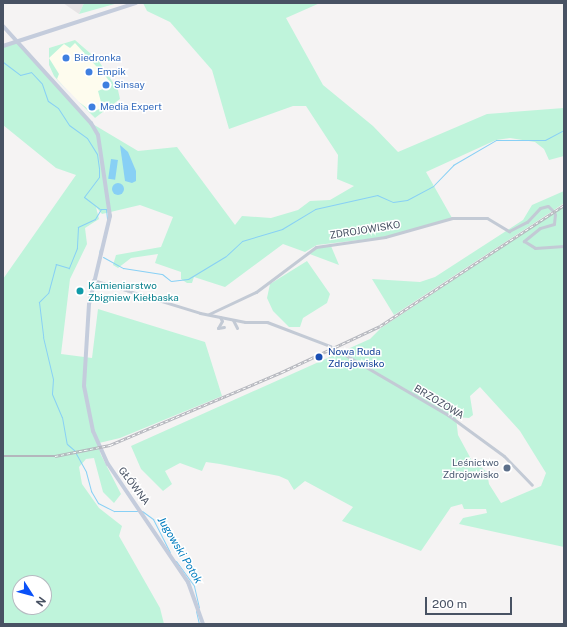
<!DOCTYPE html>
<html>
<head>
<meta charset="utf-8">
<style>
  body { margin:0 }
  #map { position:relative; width:567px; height:627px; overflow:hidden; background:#f5f3f3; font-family:"Public Sans",sans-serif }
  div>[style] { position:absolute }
  .commercial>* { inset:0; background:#fefcee }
  .education>* { inset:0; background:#e6e4e5 }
  .green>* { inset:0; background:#bff4db }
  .water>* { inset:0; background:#88d0f5; transform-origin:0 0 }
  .round { border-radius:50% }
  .stream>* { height:1px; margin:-0.5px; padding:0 0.5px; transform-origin:0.5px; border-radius:0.5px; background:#88d0f5 }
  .street>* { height:3px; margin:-1.5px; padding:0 1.5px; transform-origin:1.5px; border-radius:1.5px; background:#c3cad5 }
  .secondary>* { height:4px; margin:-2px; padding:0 2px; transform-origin:2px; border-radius:2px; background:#c4ccdc }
  .rail>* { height:2.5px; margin-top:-1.25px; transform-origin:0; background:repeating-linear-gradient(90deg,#fff 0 3px,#b4b6bd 0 6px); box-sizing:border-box; border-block:1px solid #b4b6bd }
  .dots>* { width:11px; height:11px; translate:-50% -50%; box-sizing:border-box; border:2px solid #fff; border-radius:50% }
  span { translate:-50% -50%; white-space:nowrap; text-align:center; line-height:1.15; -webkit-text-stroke:3px #fff; paint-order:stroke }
  .shop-label { font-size:10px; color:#366cbe }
  .left { translate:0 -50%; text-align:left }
  .street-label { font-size:10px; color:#485263 }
  .culture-label { font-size:10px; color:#0d838f }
  .transit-label { font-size:10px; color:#164399 }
  .service-label { font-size:10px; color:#4e5e75 }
  .right { translate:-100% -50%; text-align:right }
  .water-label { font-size:11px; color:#007cbe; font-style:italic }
  .frame { position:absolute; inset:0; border:4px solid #485263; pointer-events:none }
  .north { position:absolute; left:12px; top:575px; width:40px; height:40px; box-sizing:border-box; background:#fff; border:1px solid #b6bac1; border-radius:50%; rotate:126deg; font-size:11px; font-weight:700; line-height:16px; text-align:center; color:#485263 }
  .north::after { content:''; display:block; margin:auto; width:14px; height:18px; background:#0a51f8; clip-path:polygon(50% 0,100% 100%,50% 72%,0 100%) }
  .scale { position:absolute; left:425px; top:597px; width:87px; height:18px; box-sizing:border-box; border:2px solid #485263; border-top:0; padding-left:5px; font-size:12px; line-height:14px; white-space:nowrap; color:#485263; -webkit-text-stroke:3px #fff; paint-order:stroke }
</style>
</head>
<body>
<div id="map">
  <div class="commercial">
    <i style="clip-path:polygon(75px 40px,98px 60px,120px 99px,95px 118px,54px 76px,49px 65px,49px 48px)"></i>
  </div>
  <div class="education">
    <i style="clip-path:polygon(63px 3px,84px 3px,79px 14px)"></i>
  </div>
  <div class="green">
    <i style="clip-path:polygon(84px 3px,118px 3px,79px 14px)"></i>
    <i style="clip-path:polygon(evenodd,143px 3px,320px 3px,286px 18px,323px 85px,373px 126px,398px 152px,487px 114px,564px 108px,564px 156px,549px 160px,544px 149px,535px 142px,510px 138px,496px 140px,426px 172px,452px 218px,385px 237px,317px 245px,305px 252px,283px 244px,225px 287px,194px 277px,192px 283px,187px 283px,181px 279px,181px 272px,155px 263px,158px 254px,131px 258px,118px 268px,113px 265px,116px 255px,161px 247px,173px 217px,140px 205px,102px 214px,96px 207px,99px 219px,85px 228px,87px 244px,70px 279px,61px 354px,92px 358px,98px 309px,205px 342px,222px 396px,120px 438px,99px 443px,96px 438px,101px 455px,121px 494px,114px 503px,103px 492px,94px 458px,86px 459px,79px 467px,82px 484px,99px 508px,122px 526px,119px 536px,160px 608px,164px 624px,3px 624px,3px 279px,76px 175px,56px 168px,3px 125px,3px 46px,17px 41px,91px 123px,138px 151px,177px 147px,235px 225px,242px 216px,271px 218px,298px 210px,310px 201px,330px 200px,354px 186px,337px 179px,338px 155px,306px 106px,293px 106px,229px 129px,212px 70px,170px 22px,147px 11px,143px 3px,20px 583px,44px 583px,44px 607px,20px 607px,20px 583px)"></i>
    <i style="clip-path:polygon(75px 40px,98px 60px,118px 90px,120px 99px,95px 118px,79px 102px,92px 112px,109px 105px,108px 102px,101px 102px,98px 91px,112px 85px,107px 78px,75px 43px,70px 48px,64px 44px,49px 58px,59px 74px,57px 79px,69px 93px,54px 76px,49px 65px,49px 48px)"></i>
    <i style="clip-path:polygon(564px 191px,564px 203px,554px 210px,394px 315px,372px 279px,420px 282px,435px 277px,523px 220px,532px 205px)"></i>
    <i style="clip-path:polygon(evenodd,564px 206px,564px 547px,459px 524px,463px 518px,487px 513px,486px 509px,464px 509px,462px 504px,451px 507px,421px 551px,342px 521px,353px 507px,305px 481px,294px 490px,288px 480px,279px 476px,220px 464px,206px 462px,202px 471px,180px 463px,165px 471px,172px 484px,163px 491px,141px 469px,131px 446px,370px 339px,381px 328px,564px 206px,480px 387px,520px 431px,546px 473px,541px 486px,501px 503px,489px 484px,487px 472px,471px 459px,458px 435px,456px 417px,469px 418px,473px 415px,470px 396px,480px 387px)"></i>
    <i style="clip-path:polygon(331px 246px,339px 265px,307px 253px,314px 249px)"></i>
    <i style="clip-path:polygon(307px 261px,330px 294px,327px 303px,303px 318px,300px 327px,289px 327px,273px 311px,267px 298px,270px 284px)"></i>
  </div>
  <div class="water">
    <i style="clip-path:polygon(120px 145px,128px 152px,136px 171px,136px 181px,132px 183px,125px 181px)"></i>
    <i style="left:111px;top:159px;width:7px;height:20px;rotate:8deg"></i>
    <i class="round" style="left:112px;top:183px;width:12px;height:12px"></i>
  </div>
  <div class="stream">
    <i style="left:3px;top:62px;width:21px;rotate:37deg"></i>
    <i style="left:20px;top:75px;width:11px;rotate:-15deg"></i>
    <i style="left:31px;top:72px;width:16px;rotate:47deg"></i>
    <i style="left:42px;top:84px;width:18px;rotate:71deg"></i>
    <i style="left:48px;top:101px;width:12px;rotate:35deg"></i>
    <i style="left:58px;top:108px;width:20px;rotate:57deg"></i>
    <i style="left:69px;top:125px;width:22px;rotate:36deg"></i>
    <i style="left:87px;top:138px;width:19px;rotate:58deg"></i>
    <i style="left:97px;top:154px;width:15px;rotate:82deg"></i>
    <i style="left:99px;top:169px;width:8px;rotate:90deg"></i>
    <i style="left:99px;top:177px;width:25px;rotate:127deg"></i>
    <i style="left:84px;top:197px;width:20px;rotate:37deg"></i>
    <i style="left:434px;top:185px;width:28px;rotate:-46deg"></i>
    <i style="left:453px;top:165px;width:50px;rotate:-30.2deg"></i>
    <i style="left:496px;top:140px;width:49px"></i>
    <i style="left:545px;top:140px;width:21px;rotate:-28deg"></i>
    <i style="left:101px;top:209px;width:12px;rotate:121deg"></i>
    <i style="left:95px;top:219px;width:19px;rotate:155deg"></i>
    <i style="left:78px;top:227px;width:21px;rotate:93deg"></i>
    <i style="left:77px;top:248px;width:22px;rotate:112deg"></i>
    <i style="left:69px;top:268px;width:14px;rotate:-163deg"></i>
    <i style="left:56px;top:264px;width:30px;rotate:105deg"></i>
    <i style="left:48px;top:293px;width:13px;rotate:135deg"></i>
    <i style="left:39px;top:302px;width:35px;rotate:83deg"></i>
    <i style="left:43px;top:337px;width:43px;rotate:76.6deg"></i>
    <i style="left:53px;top:379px;width:15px;rotate:94deg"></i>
    <i style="left:52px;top:394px;width:25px;rotate:67deg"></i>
    <i style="left:62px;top:417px;width:27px;rotate:80deg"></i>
    <i style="left:67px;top:444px;width:9px;rotate:41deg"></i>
    <i style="left:74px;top:450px;width:25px;rotate:61deg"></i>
    <i style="left:86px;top:472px;width:20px;rotate:75deg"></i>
    <i style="left:91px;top:491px;width:14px;rotate:60deg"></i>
    <i style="left:98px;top:503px;width:18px;rotate:27deg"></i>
    <i style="left:114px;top:511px;width:23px"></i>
    <i style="left:101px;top:209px;width:5px"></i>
    <i style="left:106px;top:209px;width:10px;rotate:84deg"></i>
    <i style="left:99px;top:254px;width:5px;rotate:-79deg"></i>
    <i style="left:103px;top:257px;width:23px;rotate:29deg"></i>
    <i style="left:123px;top:268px;width:39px;rotate:9deg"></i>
    <i style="left:162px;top:274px;width:11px;rotate:38deg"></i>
    <i style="left:171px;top:281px;width:17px;rotate:-7deg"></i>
    <i style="left:188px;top:279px;width:44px;rotate:-31.2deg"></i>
    <i style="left:226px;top:256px;width:22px;rotate:-43deg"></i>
    <i style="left:242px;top:241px;width:42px;rotate:-16.7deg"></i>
    <i style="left:282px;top:229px;width:39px;rotate:-31deg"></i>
    <i style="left:315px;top:209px;width:64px;rotate:-12.7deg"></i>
    <i style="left:377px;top:195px;width:17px;rotate:24deg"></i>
    <i style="left:393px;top:202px;width:14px;rotate:-8deg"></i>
    <i style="left:407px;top:200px;width:30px;rotate:-28deg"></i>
    <i style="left:142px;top:511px;width:14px;rotate:36deg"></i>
    <i style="left:153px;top:519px;width:37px;rotate:63deg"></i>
    <i style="left:176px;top:561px;width:31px;rotate:54deg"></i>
    <i style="left:194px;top:586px;width:22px;rotate:77deg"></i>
    <i style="left:196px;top:611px;width:13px;rotate:77deg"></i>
  </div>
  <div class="street">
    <i style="left:555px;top:214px;width:10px;rotate:96deg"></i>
    <i style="left:554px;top:224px;width:15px;rotate:164deg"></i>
    <i style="left:540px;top:228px;width:21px;rotate:141deg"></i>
    <i style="left:524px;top:241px;width:13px;rotate:32deg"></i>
    <i style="left:535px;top:248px;width:29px;rotate:-4deg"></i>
    <i style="left:93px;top:280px;width:112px;rotate:17.1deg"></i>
    <i style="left:200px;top:313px;width:46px;rotate:11.3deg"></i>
    <i style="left:245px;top:322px;width:22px"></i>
    <i style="left:267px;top:322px;width:67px;rotate:20.9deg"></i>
    <i style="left:330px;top:346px;width:137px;rotate:30.3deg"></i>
    <i style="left:448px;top:415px;width:69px;rotate:36.2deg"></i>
    <i style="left:504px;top:456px;width:40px;rotate:46deg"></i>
    <i style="left:209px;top:314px;width:52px;rotate:-25.1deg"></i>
    <i style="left:256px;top:292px;width:75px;rotate:-36.9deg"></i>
    <i style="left:316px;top:247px;width:70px;rotate:-8.2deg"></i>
    <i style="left:385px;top:237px;width:70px;rotate:-15.8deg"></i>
    <i style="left:452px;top:218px;width:35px"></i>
    <i style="left:487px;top:218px;width:26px;rotate:31deg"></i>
    <i style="left:509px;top:231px;width:20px;rotate:-27deg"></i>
    <i style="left:527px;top:222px;width:19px;rotate:-47deg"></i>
    <i style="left:540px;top:208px;width:8px;rotate:-14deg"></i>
    <i style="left:548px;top:206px;width:6px;rotate:45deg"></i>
    <i style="left:220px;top:317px;width:4px;rotate:63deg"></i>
    <i style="left:222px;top:321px;width:8px;rotate:120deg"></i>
    <i style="left:218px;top:328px;width:6px;rotate:-9deg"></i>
    <i style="left:233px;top:320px;width:9px;rotate:63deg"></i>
  </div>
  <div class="secondary">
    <i style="left:3px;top:26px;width:131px;rotate:47.8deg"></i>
    <i style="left:91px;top:123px;width:14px;rotate:60deg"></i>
    <i style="left:98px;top:135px;width:82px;rotate:81.6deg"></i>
    <i style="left:110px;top:216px;width:90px;rotate:103.4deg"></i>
    <i style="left:89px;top:304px;width:82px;rotate:93.5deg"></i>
    <i style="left:84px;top:386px;width:46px;rotate:78.7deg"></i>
    <i style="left:93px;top:431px;width:36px;rotate:66deg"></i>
    <i style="left:108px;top:464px;width:143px;rotate:55.9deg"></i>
    <i style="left:188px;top:582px;width:45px;rotate:70.3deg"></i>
    <i style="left:3px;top:46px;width:140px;rotate:-17.9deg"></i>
  </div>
  <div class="rail">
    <i style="left:3px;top:456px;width:52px"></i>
    <i style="left:55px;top:456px;width:56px;rotate:-11.3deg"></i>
    <i style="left:110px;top:445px;width:187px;rotate:-23deg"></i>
    <i style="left:282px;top:372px;width:108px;rotate:-25.1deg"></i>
    <i style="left:380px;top:326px;width:220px;rotate:-33.3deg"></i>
  </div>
  <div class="dots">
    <i style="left:66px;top:58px;background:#3f7fe0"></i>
    <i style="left:89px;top:72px;background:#3f7fe0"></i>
    <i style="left:106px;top:85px;background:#3f7fe0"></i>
    <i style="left:92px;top:107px;background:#3f7fe0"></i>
    <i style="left:80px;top:291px;background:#0f9aa8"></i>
    <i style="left:319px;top:357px;background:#1a4fb4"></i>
    <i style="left:507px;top:468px;background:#5c6f8a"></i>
  </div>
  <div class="shop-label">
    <span class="left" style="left:74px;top:58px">Biedronka</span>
    <span class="left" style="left:97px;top:72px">Empik</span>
    <span class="left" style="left:114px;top:85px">Sinsay</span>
    <span class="left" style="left:100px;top:107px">Media Expert</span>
  </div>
  <div class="street-label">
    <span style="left:365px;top:230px;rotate:-9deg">ZDROJOWISKO</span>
    <span style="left:439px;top:402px;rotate:31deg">BRZOZOWA</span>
    <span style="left:134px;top:486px;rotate:53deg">GŁÓWNA</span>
  </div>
  <div class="culture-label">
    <span class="left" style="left:88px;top:291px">Kamieniarstwo<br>Zbigniew Kiełbaska</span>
  </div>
  <div class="transit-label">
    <span class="left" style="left:328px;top:357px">Nowa Ruda<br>Zdrojowisko</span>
  </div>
  <div class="service-label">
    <span class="right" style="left:499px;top:468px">Leśnictwo<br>Zdrojowisko</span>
  </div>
  <div class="water-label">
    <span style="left:180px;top:550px;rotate:59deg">Jugowski Potok</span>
  </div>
  <div class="frame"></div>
  <div class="north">N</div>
  <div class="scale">200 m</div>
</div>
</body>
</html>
